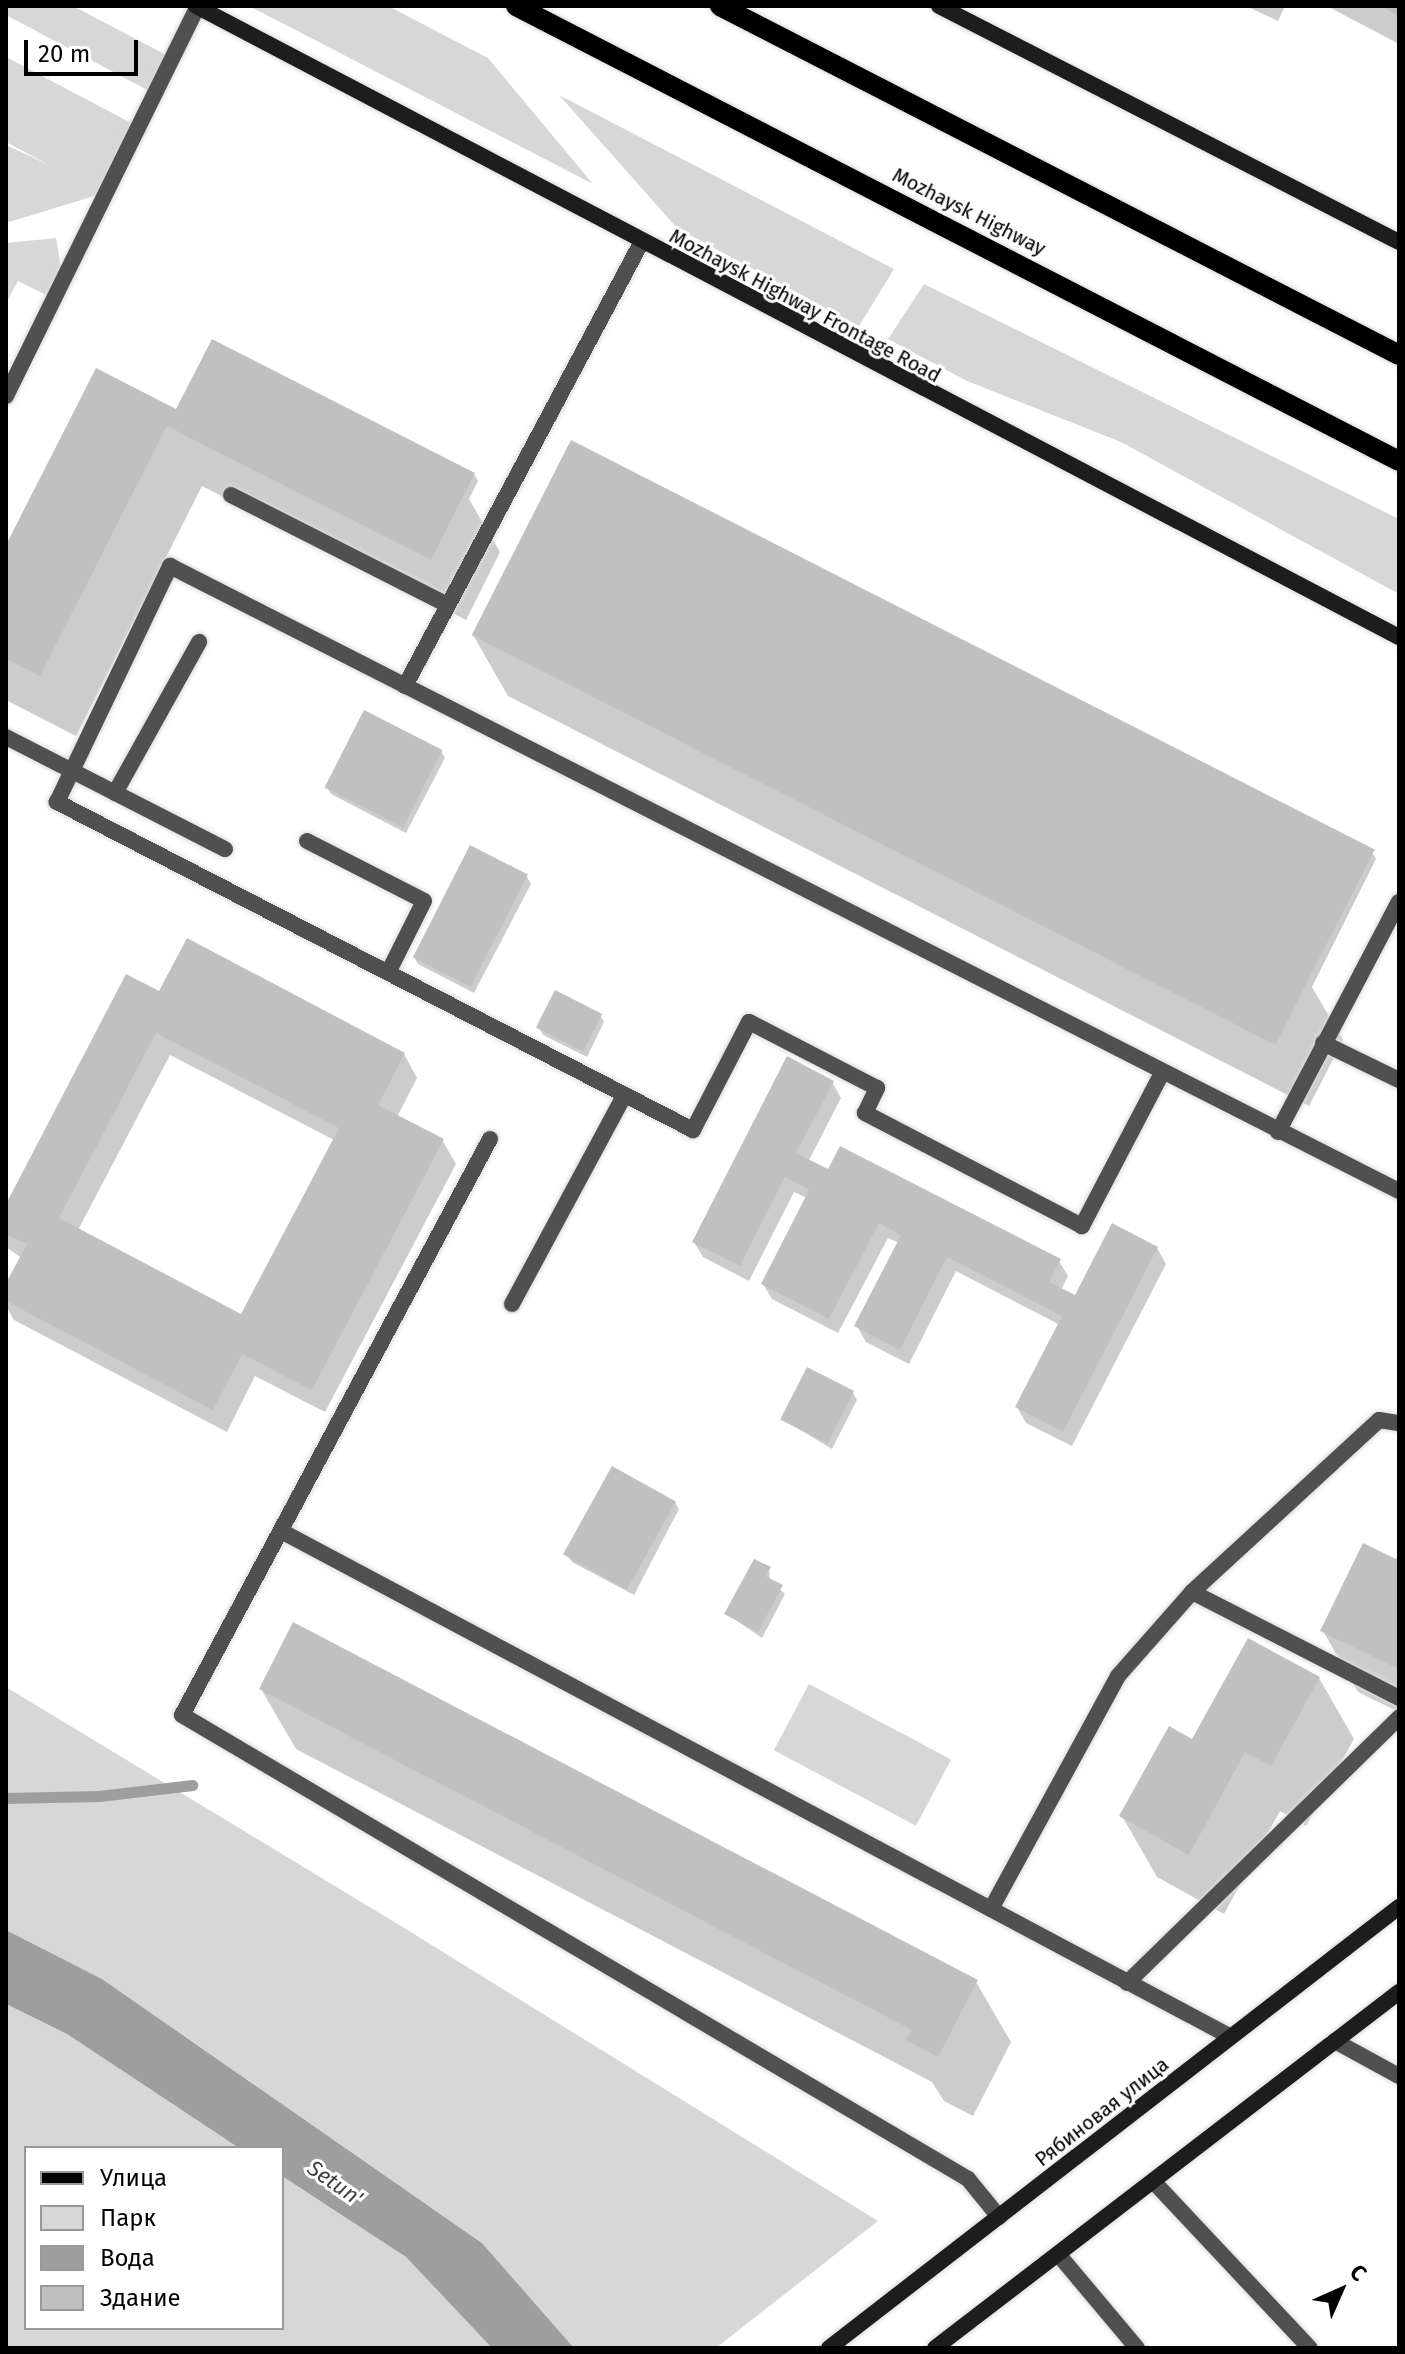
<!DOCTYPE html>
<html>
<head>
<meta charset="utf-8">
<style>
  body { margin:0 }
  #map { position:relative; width:1405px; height:2354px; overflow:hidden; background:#fff; font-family:"Fira Sans",sans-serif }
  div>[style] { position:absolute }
  .green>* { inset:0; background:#d7d7d7; transform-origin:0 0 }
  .water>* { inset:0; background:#9e9e9e }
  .shadow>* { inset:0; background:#0003 }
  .stream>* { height:11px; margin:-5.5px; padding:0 5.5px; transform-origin:5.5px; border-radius:5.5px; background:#9e9e9e }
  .building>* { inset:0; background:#c0c0c0; transform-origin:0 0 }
  .roads { filter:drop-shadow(0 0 2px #dbdbdb) drop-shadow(0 0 2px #dbdbdb) }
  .service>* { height:16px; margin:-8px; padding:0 8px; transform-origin:8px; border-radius:8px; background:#505050 }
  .secondary>* { height:16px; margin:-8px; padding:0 8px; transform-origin:8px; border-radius:8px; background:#1d1d1d }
  .primary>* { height:20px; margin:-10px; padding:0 10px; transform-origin:10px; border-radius:10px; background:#000 }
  span { translate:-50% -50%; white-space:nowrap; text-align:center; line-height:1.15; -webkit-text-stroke:6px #fff; paint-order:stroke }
  .street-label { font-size:20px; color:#000 }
  .water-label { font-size:22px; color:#3f3f3f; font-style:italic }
  .frame { position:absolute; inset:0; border:8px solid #000; pointer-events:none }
  .legend { position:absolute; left:24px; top:2146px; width:260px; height:184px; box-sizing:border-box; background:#fff; border:2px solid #999; margin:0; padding:10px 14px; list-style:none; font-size:24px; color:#000 }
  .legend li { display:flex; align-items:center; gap:16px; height:40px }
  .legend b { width:40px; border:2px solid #999 }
  .north { position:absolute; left:1301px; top:2250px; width:80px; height:80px; -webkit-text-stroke:6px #fff; paint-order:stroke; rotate:45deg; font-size:22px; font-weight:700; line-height:32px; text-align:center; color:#000 }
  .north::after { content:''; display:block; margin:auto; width:28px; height:36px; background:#000; clip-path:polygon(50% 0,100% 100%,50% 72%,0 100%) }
  .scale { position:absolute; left:24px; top:40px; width:114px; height:36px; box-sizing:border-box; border:4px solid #000; border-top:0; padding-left:10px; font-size:24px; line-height:28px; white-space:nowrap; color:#000; -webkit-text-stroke:6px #fff; paint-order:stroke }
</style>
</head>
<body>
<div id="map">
  <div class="green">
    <i style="clip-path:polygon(6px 6px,73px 6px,172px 58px,153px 93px,6px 15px)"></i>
    <i style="clip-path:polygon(249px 6px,388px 6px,488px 58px,593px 184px)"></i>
    <i style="clip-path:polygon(6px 57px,137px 126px,104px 193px,6px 223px,6px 145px,49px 165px,6px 142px)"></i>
    <i style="clip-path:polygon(559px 95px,894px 269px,859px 326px,677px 228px)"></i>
    <i style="clip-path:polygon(56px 238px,61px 268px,48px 296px,18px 281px,6px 303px,6px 243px)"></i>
    <i style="clip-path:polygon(924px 284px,1399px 519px,1399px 594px,1121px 442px,967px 381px,888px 339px)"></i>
    <i style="left:809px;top:1684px;width:161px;height:75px;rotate:28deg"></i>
    <i style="clip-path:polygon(6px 1687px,401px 1926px,878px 2221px,716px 2348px,574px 2348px,481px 2242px,102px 1979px,6px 1930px)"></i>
    <i style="clip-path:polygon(6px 2004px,67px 2034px,239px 2148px,26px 2148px,26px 2328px,282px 2328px,282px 2176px,406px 2257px,492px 2348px,6px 2348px)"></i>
  </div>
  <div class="water">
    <i style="clip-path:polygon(6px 1930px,102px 1979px,482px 2243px,574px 2348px,492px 2348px,406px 2257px,282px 2176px,282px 2148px,239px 2148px,67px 2034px,6px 2004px)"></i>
  </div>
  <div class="shadow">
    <i style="clip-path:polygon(1246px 6px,1285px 6px,1278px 21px)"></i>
    <i style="clip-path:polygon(1327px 6px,1399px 6px,1399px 44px)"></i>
    <i style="clip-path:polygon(177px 412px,474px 474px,478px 481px,469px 499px,500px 552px,466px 620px,202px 486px,76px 736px,6px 700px,6px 549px)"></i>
    <i style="clip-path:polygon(473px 635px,1372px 852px,1376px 859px,1312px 987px,1343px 1040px,1309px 1106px,508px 696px)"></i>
    <i style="clip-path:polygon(441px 751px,445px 758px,406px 833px,331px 794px,327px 787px)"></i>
    <i style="clip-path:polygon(527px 877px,531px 884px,474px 993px,418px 964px,414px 957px)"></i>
    <i style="clip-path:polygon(evenodd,160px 994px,404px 1054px,417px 1078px,397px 1117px,442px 1140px,456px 1164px,325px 1412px,255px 1376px,227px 1432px,14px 1320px,6px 1306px,6px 1288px,22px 1258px,6px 1247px,6px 1208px,160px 994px,170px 1055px,334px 1140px,242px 1316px,78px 1230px,170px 1055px)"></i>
    <i style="clip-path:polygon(600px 1015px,604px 1022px,587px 1057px,543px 1035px,539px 1028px)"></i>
    <i style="clip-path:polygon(832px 1082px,841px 1098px,808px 1162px,1059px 1261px,1068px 1276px,1061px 1290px,1076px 1298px,1157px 1248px,1166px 1264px,1072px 1446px,1026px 1423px,1017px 1407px,1060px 1325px,956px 1271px,909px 1364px,866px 1342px,857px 1326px,899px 1243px,888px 1238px,838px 1333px,772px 1299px,763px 1284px,807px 1198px,794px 1192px,749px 1281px,703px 1257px,694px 1242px)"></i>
    <i style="clip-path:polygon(853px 1393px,857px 1400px,832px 1449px,782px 1419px)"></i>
    <i style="clip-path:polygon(675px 1502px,679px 1509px,634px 1595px,572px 1562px,567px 1555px)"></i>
    <i style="clip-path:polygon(1399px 1558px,1399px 1712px,1358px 1692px,1323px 1631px)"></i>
    <i style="clip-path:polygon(769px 1568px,770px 1581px,785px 1594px,762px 1638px,727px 1614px)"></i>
    <i style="clip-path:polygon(1319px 1678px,1354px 1739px,1306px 1826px,1280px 1811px,1224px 1914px,1157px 1877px,1122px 1816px)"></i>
    <i style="clip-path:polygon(261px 1689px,976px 1982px,1011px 2042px,973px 2116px,944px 2101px,932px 2082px,296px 1749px)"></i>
  </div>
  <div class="stream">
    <i style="left:6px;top:1798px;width:93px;rotate:-1.2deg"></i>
    <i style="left:99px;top:1796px;width:94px;rotate:-6.7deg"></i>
  </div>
  <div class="building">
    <i style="clip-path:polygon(1380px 6px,1399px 6px,1399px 16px)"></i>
    <i style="clip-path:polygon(212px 339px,475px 473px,431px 560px,167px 426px,40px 676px,6px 659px,6px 545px,96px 368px,176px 409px)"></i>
    <i style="left:571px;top:440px;width:902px;height:219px;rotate:27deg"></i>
    <i style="left:364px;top:710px;width:88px;height:87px;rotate:27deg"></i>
    <i style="left:470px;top:845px;width:65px;height:126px;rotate:27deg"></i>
    <i style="clip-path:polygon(evenodd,187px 938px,405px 1053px,378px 1105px,444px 1139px,312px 1390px,242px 1354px,213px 1410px,6px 1301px,6px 1283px,27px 1244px,6px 1234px,6px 1204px,126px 974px,159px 991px,187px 938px,156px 1033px,339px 1128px,241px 1314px,59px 1218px,156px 1033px)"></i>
    <i style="left:555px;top:990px;width:53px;height:42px;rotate:27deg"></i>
    <i style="clip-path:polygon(787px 1056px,834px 1081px,796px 1153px,828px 1169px,840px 1146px,1061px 1259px,1049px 1282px,1075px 1295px,1112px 1223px,1158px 1247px,1063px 1432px,1015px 1407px,1062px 1316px,947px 1257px,900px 1350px,854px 1326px,901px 1235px,879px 1223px,829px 1319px,761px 1284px,809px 1190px,785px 1177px,740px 1266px,692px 1242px)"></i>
    <i style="left:807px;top:1367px;width:53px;height:59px;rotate:27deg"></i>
    <i style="left:612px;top:1466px;width:73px;height:101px;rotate:29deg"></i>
    <i style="clip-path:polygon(1363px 1543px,1396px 1559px,1399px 1554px,1397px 1668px,1320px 1631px)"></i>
    <i style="clip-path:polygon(754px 1559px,771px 1567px,765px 1576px,783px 1585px,758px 1632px,724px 1614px)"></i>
    <i style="clip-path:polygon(293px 1622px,978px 1980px,938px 2057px,906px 2040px,912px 2030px,259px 1689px)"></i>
    <i style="clip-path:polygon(1248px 1638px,1320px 1677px,1271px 1766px,1245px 1752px,1189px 1855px,1119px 1816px,1169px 1726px,1192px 1739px)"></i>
  </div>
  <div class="roads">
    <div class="service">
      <i style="left:6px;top:396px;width:433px;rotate:-63.8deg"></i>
      <i style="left:231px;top:495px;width:243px;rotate:26.9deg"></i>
      <i style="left:405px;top:686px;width:502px;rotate:-61.95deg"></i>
      <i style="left:6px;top:737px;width:246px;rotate:27.1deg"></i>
      <i style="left:115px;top:793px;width:173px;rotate:-60.9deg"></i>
      <i style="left:307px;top:841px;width:131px;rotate:27.1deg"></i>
      <i style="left:424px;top:901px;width:80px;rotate:116.6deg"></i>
      <i style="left:1323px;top:1043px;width:85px;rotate:26deg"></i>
      <i style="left:1162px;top:1073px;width:173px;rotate:117.6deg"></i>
      <i style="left:1082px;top:1226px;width:245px;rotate:-152.5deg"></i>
      <i style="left:865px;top:1113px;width:28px;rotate:-64deg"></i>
      <i style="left:877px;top:1088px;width:144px;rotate:-152.7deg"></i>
      <i style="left:749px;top:1022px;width:122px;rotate:117.4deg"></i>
      <i style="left:693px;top:1130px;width:716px;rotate:-152.72deg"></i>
      <i style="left:57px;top:802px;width:262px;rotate:-64.4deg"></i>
      <i style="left:170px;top:566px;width:1379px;rotate:26.96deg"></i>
      <i style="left:1278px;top:1132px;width:260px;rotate:-62.3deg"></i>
      <i style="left:490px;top:1139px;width:653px;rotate:118.13deg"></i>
      <i style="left:182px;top:1715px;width:913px;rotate:30.55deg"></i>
      <i style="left:968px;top:2179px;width:49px;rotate:50.8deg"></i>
      <i style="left:512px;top:1304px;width:236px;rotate:-61.7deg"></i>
      <i style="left:281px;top:1531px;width:1076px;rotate:28.04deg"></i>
      <i style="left:1192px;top:1592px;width:233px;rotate:27.1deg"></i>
      <i style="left:991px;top:1909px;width:265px;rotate:-61.4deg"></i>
      <i style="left:1118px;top:1676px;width:112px;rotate:-48.6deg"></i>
      <i style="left:1192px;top:1592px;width:254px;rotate:-42.6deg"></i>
      <i style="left:1379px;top:1420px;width:20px;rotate:9deg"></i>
      <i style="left:1127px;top:1983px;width:380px;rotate:-44.3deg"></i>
      <i style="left:1335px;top:2041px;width:73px;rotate:28.7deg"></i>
      <i style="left:1153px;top:2181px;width:229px;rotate:46.8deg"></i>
      <i style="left:1058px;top:2254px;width:123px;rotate:50deg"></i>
    </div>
    <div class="secondary">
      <i style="left:196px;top:6px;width:1358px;rotate:27.68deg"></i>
      <i style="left:939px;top:6px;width:517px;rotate:27.16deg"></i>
      <i style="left:829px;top:2348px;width:721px;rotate:-37.73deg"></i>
      <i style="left:935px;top:2348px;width:585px;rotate:-37.5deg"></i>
    </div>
    <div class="primary">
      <i style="left:516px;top:6px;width:993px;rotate:27.26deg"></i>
      <i style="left:720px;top:6px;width:763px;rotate:27.2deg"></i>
    </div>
  </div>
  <div class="street-label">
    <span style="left:969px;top:212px;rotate:27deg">Mozhaysk Highway</span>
    <span style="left:805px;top:306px;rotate:28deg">Mozhaysk Highway Frontage Road</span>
    <span style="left:1102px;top:2112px;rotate:-38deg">Рябиновая улица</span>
  </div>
  <div class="water-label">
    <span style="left:335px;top:2183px;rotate:35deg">Setun'</span>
  </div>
  <div class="frame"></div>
  <ul class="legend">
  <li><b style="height:10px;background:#000"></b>Улица</li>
  <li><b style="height:22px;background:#d7d7d7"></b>Парк</li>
  <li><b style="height:22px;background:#9e9e9e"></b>Вода</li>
  <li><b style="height:22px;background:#c0c0c0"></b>Здание</li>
  </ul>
  <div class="north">С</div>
  <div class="scale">20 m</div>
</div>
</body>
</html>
